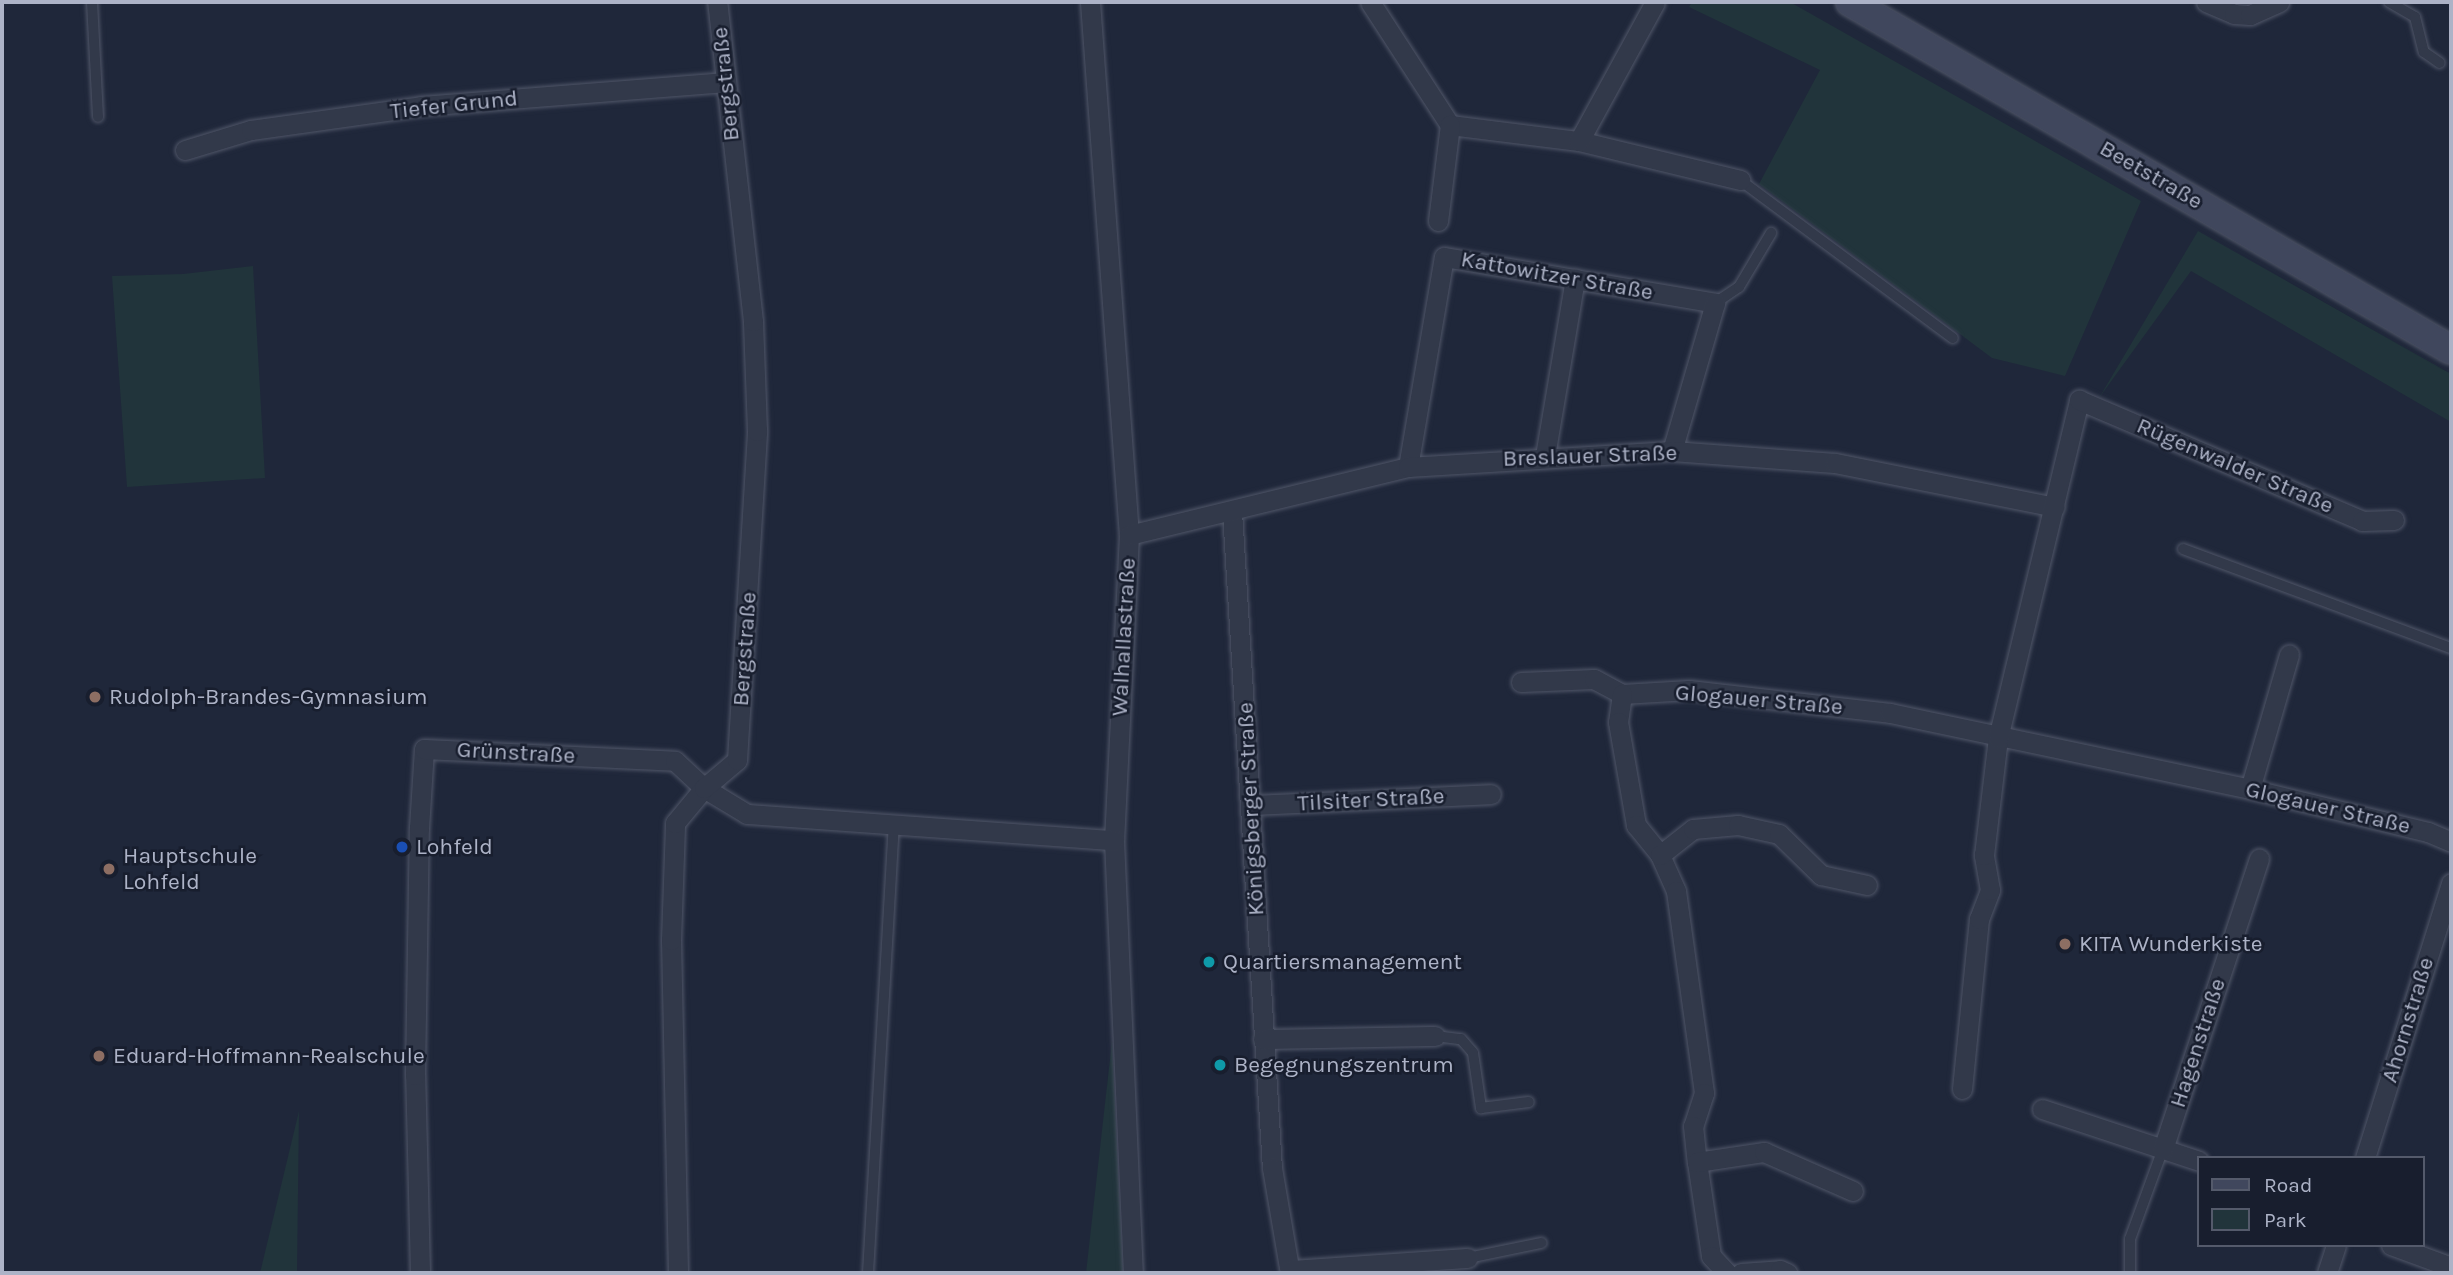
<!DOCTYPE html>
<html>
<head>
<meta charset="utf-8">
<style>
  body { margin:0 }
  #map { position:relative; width:2453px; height:1275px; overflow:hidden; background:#1f273a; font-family:Karla,sans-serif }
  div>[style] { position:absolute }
  .green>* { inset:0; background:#21343b }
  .roads { filter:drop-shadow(0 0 2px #505668) drop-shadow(0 0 2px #505668) }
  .service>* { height:10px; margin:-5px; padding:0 5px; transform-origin:5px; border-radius:5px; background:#32394a }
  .minor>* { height:19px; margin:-9.5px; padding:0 9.5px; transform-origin:9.5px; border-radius:9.5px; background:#32394a }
  .secondary>* { height:28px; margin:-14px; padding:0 14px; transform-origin:14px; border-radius:14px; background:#40475d }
  .dots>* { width:19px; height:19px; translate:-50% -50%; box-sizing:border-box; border:4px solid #181e2e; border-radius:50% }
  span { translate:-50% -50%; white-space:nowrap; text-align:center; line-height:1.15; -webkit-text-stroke:5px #181e2e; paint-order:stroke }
  .street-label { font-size:23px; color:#adb3c7 }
  .poi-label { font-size:23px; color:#adb3c7 }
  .left { translate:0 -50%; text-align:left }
  .frame { position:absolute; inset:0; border:4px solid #adb3c7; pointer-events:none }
  .legend { position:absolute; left:2197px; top:1156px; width:228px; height:91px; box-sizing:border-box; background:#181e2e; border:2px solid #545a6b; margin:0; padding:9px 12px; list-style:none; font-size:21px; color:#adb3c7 }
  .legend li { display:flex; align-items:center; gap:14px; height:35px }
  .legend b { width:35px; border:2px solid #545a6b }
</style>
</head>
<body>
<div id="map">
  <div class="green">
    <i style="clip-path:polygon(1692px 2px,1790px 2px,2141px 201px,2065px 376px,1992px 358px,1759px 184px,1820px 70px,1689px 7px)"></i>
    <i style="clip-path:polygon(2198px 231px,2451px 374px,2451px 422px,2191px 271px,2099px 398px)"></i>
    <i style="clip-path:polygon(253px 266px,265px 478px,127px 487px,112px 276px,183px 274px)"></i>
    <i style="clip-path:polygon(1112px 1041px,1123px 1273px,1086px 1273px)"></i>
    <i style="clip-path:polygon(299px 1111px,297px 1273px,260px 1273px)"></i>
  </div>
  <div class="roads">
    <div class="service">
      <i style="left:92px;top:2px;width:115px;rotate:87deg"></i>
      <i style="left:2389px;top:2px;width:30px;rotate:30deg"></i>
      <i style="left:2415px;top:17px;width:36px;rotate:76deg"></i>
      <i style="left:2424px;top:52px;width:19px;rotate:35deg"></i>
      <i style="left:1740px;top:180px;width:265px;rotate:36.6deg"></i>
      <i style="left:1715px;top:303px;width:29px;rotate:-34deg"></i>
      <i style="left:1739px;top:287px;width:63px;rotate:-59.3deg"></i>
      <i style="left:2183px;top:549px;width:286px;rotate:20.3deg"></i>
      <i style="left:1435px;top:1036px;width:26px;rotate:7deg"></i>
      <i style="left:1461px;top:1039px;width:18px;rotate:49deg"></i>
      <i style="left:1473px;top:1053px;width:56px;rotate:81.7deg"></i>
      <i style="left:1481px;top:1108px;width:48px;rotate:-7.1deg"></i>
      <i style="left:1468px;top:1258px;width:75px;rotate:-11.6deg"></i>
      <i style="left:868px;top:1273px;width:448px;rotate:-86.7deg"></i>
      <i style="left:2130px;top:1273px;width:34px;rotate:-90deg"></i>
      <i style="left:2130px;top:1239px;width:96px;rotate:-69.9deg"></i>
    </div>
    <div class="minor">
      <i style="left:1090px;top:2px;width:534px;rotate:85.82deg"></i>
      <i style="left:1129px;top:535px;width:305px;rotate:92.8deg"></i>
      <i style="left:1114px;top:840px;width:433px;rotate:87.5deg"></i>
      <i style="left:1370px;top:2px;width:147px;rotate:57deg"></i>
      <i style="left:1450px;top:125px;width:130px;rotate:7.1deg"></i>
      <i style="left:1579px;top:141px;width:166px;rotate:13.6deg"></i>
      <i style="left:2206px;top:2px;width:30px;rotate:23deg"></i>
      <i style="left:2234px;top:14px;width:16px;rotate:4deg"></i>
      <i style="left:2250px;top:15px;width:32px;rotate:-24deg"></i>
      <i style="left:1579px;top:141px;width:158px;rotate:-61.3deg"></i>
      <i style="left:185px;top:150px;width:69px;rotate:-16.9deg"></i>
      <i style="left:251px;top:130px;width:172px;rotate:-8deg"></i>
      <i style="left:421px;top:106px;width:306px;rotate:-4.5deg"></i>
      <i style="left:1438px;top:221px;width:97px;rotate:-82.9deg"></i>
      <i style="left:1545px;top:456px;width:180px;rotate:-80.4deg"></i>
      <i style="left:1408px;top:467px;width:213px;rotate:-80.3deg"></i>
      <i style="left:1444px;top:257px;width:275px;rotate:9.6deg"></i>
      <i style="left:1715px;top:303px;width:154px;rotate:106.2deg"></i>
      <i style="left:1232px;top:511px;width:658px;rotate:86.52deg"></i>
      <i style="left:1272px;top:1168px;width:107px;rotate:80.3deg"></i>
      <i style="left:1129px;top:535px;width:287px;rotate:-13.7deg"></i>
      <i style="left:1408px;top:467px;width:264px;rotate:-3.5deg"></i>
      <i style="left:1672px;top:451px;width:163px;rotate:4.2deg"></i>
      <i style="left:1835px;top:463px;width:224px;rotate:11.3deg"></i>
      <i style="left:1521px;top:682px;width:73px;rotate:-2.4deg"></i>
      <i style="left:1594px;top:679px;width:32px;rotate:28deg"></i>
      <i style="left:1622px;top:694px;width:67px;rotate:-3.4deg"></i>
      <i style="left:1689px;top:690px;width:202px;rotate:6.5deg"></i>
      <i style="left:1890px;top:713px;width:368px;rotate:11.9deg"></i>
      <i style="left:2250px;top:789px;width:183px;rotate:13.6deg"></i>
      <i style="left:2428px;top:832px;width:25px;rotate:23deg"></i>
      <i style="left:1622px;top:694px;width:28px;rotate:98deg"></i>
      <i style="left:1618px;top:722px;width:105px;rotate:80.1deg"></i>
      <i style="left:1636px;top:825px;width:38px;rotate:51deg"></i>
      <i style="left:1660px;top:855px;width:39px;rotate:66deg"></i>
      <i style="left:1676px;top:891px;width:204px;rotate:82.1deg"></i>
      <i style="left:1704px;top:1093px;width:35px;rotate:108deg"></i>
      <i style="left:1693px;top:1126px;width:36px;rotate:84deg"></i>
      <i style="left:1697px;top:1162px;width:95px;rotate:81.5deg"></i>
      <i style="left:1711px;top:1256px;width:23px;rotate:47deg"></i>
      <i style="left:2250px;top:789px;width:140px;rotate:-73.8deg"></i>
      <i style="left:1251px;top:805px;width:240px;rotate:-2.6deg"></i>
      <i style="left:1660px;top:855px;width:42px;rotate:-38.2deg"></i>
      <i style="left:1693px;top:829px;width:45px;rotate:-5.1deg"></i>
      <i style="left:1738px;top:825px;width:42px;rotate:12.4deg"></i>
      <i style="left:1779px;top:834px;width:59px;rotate:44.3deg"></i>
      <i style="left:1821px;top:875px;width:47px;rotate:12.3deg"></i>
      <i style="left:1263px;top:1039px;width:172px;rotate:-1deg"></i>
      <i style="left:1962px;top:1089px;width:171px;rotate:-84.3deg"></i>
      <i style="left:1979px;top:919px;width:31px;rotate:-69deg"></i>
      <i style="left:1990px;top:890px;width:36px;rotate:-100deg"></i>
      <i style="left:1984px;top:855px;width:118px;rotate:-83.2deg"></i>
      <i style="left:1998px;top:738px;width:348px;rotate:-76.5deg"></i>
      <i style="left:2079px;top:400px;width:308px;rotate:23.1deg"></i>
      <i style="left:2362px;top:521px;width:32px;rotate:-2deg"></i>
      <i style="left:2042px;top:1109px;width:165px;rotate:18.3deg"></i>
      <i style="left:2163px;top:1149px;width:306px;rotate:-71.7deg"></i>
      <i style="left:2365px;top:1158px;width:288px;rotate:-72.6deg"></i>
      <i style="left:1697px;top:1162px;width:68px;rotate:-8.5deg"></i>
      <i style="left:1764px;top:1152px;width:97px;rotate:23.7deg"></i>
      <i style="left:2391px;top:1245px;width:64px;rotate:20.1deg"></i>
      <i style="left:1290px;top:1270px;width:178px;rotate:-3.9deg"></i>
      <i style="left:420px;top:1273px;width:198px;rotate:-91.4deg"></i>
      <i style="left:415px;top:1075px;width:247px;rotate:-89.1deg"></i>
      <i style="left:419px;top:828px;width:79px;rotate:-86.4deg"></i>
      <i style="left:424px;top:749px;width:251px;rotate:2.7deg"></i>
      <i style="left:675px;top:761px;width:40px;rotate:43deg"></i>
      <i style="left:704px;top:788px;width:50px;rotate:31.2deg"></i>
      <i style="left:747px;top:814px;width:368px;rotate:4.1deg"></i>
      <i style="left:678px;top:1273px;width:333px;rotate:-91.2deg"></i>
      <i style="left:671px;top:940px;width:117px;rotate:-88deg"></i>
      <i style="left:675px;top:823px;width:45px;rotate:-50.4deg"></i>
      <i style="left:704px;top:788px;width:43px;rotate:-40.3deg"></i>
      <i style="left:737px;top:760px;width:330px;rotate:-86.5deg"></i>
      <i style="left:757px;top:431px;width:110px;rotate:-92.1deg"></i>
      <i style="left:753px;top:321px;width:321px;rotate:-96.4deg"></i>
      <i style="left:1741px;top:1273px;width:39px;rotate:-4deg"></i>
      <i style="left:1780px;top:1270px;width:8px;rotate:23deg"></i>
      <i style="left:2327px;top:1273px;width:29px;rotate:-72deg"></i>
    </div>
    <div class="secondary">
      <i style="left:1850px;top:2px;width:694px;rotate:30.07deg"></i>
    </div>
  </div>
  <div class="dots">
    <i style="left:95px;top:697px;background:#8d6e63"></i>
    <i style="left:402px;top:847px;background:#1a4fb4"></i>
    <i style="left:109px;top:869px;background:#8d6e63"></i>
    <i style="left:2065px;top:944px;background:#8d6e63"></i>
    <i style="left:1209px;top:962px;background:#0f9aa8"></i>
    <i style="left:99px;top:1056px;background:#8d6e63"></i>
    <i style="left:1220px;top:1065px;background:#0f9aa8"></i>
  </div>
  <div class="street-label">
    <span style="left:726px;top:84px;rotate:-96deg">Bergstraße</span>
    <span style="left:454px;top:105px;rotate:-6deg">Tiefer Grund</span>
    <span style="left:2151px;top:175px;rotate:30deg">Beetstraße</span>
    <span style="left:1557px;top:276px;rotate:10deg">Kattowitzer Straße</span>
    <span style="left:1590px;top:456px;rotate:-2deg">Breslauer Straße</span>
    <span style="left:2235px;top:466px;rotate:23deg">Rügenwalder Straße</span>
    <span style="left:1124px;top:637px;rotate:-87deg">Walhallastraße</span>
    <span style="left:745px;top:649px;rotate:-86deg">Bergstraße</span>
    <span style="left:1759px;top:700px;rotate:5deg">Glogauer Straße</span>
    <span style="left:516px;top:753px;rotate:3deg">Grünstraße</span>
    <span style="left:1371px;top:800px;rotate:-3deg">Tilsiter Straße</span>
    <span style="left:2328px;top:808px;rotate:13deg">Glogauer Straße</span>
    <span style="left:1251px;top:809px;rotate:-93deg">Königsberger Straße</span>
    <span style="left:2408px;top:1020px;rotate:-73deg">Ahornstraße</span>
    <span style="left:2198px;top:1043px;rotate:-72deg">Hagenstraße</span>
  </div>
  <div class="poi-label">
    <span class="left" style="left:109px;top:697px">Rudolph-Brandes-Gymnasium</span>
    <span class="left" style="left:416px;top:847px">Lohfeld</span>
    <span class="left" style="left:123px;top:869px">Hauptschule<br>Lohfeld</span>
    <span class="left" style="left:2079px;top:944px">KITA Wunderkiste</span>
    <span class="left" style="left:1223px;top:962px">Quartiersmanagement</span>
    <span class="left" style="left:113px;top:1056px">Eduard-Hoffmann-Realschule</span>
    <span class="left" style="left:1234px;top:1065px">Begegnungszentrum</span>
  </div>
  <div class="frame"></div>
  <ul class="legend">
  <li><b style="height:9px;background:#40475d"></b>Road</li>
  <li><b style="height:19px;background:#21343b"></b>Park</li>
  </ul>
</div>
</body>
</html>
